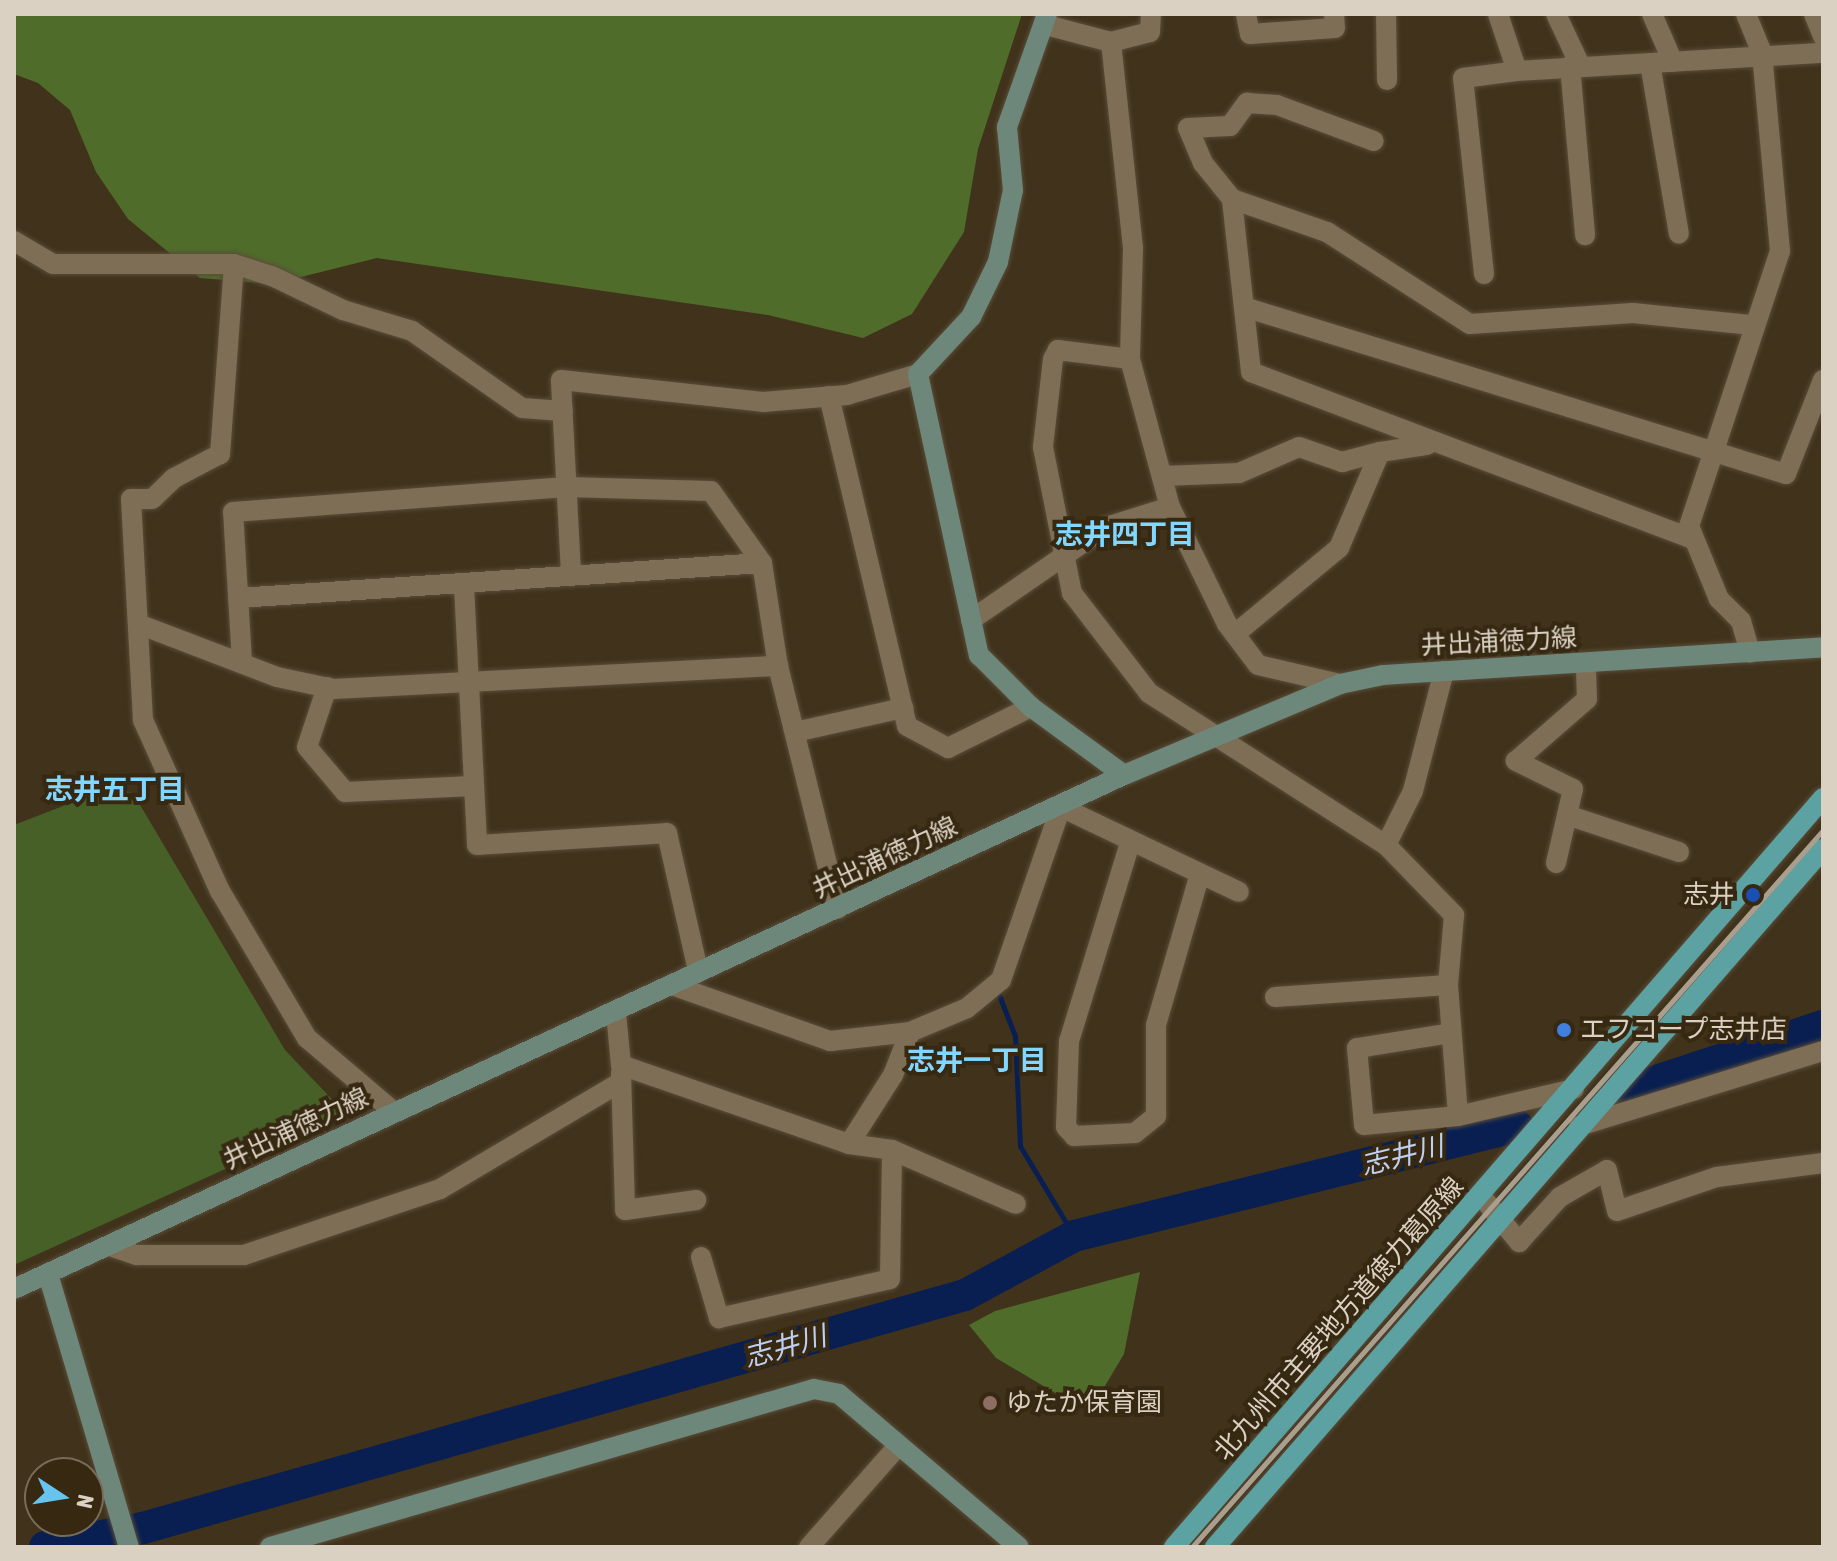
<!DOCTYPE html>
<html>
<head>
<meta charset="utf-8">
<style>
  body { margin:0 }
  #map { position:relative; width:1837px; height:1561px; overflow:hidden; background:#40321b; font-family:"Asap Condensed","Noto Sans JP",sans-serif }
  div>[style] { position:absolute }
  .green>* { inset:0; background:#476027 }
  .forest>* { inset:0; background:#506c2b }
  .stream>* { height:5px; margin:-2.5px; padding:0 2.5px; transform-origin:2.5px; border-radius:2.5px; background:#091f52 }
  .river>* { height:32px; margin:-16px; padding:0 16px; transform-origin:16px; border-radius:16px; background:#091f52 }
  .roads { filter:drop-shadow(0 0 2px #594d39) drop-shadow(0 0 2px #594d39) }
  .street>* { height:20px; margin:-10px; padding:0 10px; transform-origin:10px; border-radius:10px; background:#7e6e55 }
  .secondary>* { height:20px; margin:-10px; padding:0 10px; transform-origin:10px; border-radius:10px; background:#6d887b }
  .primary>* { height:20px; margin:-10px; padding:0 10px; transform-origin:10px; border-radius:10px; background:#5ca2a2 }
  .rail>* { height:5px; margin:-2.5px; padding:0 2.5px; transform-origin:2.5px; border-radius:2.5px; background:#aa9f8e }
  .dots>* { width:22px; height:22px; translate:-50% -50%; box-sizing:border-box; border:4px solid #362811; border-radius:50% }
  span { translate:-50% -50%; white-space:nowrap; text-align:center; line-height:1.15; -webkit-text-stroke:8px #362811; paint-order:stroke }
  .street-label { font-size:26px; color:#dad1c3 }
  .poi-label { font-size:26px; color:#dad1c3 }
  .right { translate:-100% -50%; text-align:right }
  .left { translate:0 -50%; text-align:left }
  .neighbourhood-label { font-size:28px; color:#81d7ff; font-weight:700 }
  .water-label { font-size:28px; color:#becff1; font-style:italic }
  .frame { position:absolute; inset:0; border:16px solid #dad1c3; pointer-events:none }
  .north { position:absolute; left:24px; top:1457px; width:80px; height:80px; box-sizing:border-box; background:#362811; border:2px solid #786c58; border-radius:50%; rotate:102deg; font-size:22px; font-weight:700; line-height:32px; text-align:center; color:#dad1c3 }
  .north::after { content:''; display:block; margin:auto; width:28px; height:36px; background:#66c4ef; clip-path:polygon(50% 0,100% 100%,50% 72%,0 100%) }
</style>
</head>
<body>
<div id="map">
  <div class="green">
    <i style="clip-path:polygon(112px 787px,133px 793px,285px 1050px,346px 1114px,14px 1265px,14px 825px)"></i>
  </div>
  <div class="forest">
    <i style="clip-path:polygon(14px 14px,1022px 14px,978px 149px,964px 232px,912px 314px,863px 338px,768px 315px,377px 258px,273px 284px,200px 278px,128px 219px,96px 172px,70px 110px,38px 83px,14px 74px)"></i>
    <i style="clip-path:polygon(1140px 1272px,1124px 1354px,1096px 1401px,1062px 1397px,996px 1358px,969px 1325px,995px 1311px)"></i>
  </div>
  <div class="stream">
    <i style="left:999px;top:995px;width:44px;rotate:68.7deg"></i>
    <i style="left:1015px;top:1036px;width:110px;rotate:87.4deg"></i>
    <i style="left:1020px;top:1146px;width:105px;rotate:59deg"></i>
  </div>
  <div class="river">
    <i style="left:1623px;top:1092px;width:211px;rotate:-18.3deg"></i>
    <i style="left:45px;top:1547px;width:100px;rotate:-11deg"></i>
    <i style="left:143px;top:1528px;width:854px;rotate:-15.83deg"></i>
    <i style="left:965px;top:1295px;width:124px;rotate:-28.4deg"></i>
    <i style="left:1074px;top:1236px;width:457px;rotate:-13.9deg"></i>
  </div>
  <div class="roads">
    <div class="street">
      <i style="left:1246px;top:14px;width:20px;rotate:79deg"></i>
      <i style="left:1250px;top:34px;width:85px;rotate:-4deg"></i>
      <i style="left:1335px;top:28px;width:14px;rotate:-94deg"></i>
      <i style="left:1386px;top:14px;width:66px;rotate:89.1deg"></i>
      <i style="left:1498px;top:14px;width:60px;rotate:71.6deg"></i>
      <i style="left:1517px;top:71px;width:307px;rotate:-3.4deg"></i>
      <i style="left:1556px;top:14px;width:56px;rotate:64.8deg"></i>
      <i style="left:1652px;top:14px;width:52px;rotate:66.4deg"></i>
      <i style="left:1746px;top:14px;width:42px;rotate:67.7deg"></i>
      <i style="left:1762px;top:53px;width:199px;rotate:84.8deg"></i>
      <i style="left:1780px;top:251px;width:290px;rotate:108.3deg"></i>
      <i style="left:1689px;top:526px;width:79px;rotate:67.7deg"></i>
      <i style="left:1719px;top:599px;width:31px;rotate:45deg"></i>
      <i style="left:1741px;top:621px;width:33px;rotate:74deg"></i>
      <i style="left:1814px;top:14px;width:24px;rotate:68deg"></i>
      <i style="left:1046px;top:25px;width:67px;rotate:14.7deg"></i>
      <i style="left:1111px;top:42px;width:40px;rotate:-14.4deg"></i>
      <i style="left:1150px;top:32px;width:18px;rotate:-87deg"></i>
      <i style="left:1111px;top:42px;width:208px;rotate:83.9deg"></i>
      <i style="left:1133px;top:249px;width:110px;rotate:91.6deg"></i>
      <i style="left:1130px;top:359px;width:153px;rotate:74.9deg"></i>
      <i style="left:1170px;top:507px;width:130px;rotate:64deg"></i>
      <i style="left:1227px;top:624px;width:51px;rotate:52.9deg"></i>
      <i style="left:1258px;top:665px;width:84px;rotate:13deg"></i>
      <i style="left:1650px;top:63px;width:173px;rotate:80.4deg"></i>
      <i style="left:1570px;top:66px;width:170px;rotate:84.9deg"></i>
      <i style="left:1232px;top:199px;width:46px;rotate:-128.9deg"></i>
      <i style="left:1203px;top:163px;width:38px;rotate:-113deg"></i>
      <i style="left:1188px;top:128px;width:42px;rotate:-2.7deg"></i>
      <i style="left:1230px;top:126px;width:29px;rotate:-54deg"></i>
      <i style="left:1247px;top:103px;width:30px;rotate:4deg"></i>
      <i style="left:1277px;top:105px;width:103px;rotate:20.4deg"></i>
      <i style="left:14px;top:241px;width:45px;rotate:30.5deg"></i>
      <i style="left:53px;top:264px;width:181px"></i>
      <i style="left:234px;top:264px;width:40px;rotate:18deg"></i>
      <i style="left:272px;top:276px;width:79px;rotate:25.6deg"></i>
      <i style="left:343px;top:310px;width:72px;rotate:16.9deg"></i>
      <i style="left:412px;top:331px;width:134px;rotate:35deg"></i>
      <i style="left:522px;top:408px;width:41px;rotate:4.2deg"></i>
      <i style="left:234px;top:264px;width:191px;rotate:94.2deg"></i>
      <i style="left:220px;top:454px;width:52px;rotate:152.4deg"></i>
      <i style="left:174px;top:478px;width:30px;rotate:136deg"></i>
      <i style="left:152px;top:499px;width:21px;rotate:180deg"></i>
      <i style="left:131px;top:499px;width:221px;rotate:86.9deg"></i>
      <i style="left:143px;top:720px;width:188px;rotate:65.8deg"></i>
      <i style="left:220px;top:891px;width:171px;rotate:59.4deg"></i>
      <i style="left:307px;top:1038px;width:114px;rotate:40.4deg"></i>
      <i style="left:1484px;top:274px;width:197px;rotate:-96.1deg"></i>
      <i style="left:1463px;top:78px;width:54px;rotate:-7.4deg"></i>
      <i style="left:1244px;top:307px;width:567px;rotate:17.13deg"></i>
      <i style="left:1786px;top:474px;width:101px;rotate:-68.5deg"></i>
      <i style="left:1130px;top:359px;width:73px;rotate:-172.9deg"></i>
      <i style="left:1058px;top:350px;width:10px;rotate:119deg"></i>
      <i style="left:1053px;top:359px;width:89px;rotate:96.5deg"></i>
      <i style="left:1043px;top:447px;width:149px;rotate:78.8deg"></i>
      <i style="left:1072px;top:593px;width:126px;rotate:52.4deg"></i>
      <i style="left:1149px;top:693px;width:282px;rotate:32.7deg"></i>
      <i style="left:829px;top:396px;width:339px;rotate:76.7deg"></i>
      <i style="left:907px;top:726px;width:47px;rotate:28.2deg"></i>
      <i style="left:948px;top:748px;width:93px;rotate:-26.3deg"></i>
      <i style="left:1163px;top:476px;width:76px;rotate:-2.3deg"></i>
      <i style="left:1239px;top:473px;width:65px;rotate:-23.4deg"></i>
      <i style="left:1299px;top:447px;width:46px;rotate:19.2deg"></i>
      <i style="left:1342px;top:462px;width:39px;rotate:-15deg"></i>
      <i style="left:1690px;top:538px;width:469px;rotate:-159.3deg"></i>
      <i style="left:1251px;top:372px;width:174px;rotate:-96.3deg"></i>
      <i style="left:1232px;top:199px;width:101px;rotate:19.2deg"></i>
      <i style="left:1327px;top:232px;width:170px;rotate:32.8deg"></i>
      <i style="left:1470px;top:324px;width:163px;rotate:-3.9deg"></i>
      <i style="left:1633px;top:313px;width:120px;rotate:5.8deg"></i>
      <i style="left:571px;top:573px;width:193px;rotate:-93deg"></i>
      <i style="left:561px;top:380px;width:203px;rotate:6.2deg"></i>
      <i style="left:763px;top:402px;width:84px;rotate:-4.8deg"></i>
      <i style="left:847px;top:395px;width:74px;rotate:-16.5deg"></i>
      <i style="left:464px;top:586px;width:259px;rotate:87.1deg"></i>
      <i style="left:477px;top:845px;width:190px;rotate:-3.6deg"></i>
      <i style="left:667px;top:833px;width:141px;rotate:77.3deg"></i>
      <i style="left:238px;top:598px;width:525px;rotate:-3.82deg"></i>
      <i style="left:971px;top:620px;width:164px;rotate:-34.6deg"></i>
      <i style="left:1106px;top:527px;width:67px;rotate:-17.4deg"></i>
      <i style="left:141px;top:625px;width:146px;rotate:20.9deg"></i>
      <i style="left:277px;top:677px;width:58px;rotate:11.9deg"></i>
      <i style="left:334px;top:689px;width:445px;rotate:-3deg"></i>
      <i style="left:1235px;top:634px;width:135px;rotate:-39.6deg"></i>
      <i style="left:1339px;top:548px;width:104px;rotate:-66.9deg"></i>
      <i style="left:1380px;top:452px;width:48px;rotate:-8.5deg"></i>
      <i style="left:242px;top:662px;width:150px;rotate:-93.4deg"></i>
      <i style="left:233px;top:512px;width:334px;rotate:-4.3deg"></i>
      <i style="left:566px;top:487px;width:145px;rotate:1.6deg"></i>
      <i style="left:711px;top:491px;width:88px;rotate:54.7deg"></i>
      <i style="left:762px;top:563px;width:104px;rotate:81.2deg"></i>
      <i style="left:778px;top:666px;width:250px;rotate:76.1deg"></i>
      <i style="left:1444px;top:671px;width:124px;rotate:104.5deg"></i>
      <i style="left:1413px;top:791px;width:60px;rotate:116.6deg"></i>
      <i style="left:1386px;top:845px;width:98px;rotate:45.8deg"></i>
      <i style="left:1454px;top:915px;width:70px;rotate:94.9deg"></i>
      <i style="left:1448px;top:985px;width:131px;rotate:85.6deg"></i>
      <i style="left:1458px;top:1116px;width:119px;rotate:-13.1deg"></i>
      <i style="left:327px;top:687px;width:63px;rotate:108.4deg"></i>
      <i style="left:307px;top:747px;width:59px;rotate:49.8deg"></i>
      <i style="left:345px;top:792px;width:128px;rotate:-2.7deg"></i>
      <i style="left:799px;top:731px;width:107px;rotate:-12.5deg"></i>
      <i style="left:1567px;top:815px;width:118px;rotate:18.3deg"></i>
      <i style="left:1130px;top:843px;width:207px;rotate:107.1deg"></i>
      <i style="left:1069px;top:1041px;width:86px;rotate:92deg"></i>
      <i style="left:1066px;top:1127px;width:12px;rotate:48deg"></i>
      <i style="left:1074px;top:1136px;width:61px;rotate:-2.8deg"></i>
      <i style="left:1135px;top:1133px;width:27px;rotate:-39deg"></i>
      <i style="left:1156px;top:1116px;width:91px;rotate:-90deg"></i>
      <i style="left:1156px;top:1025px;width:157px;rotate:-73.8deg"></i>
      <i style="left:1556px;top:863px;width:76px;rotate:-77.1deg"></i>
      <i style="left:1573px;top:789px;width:64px;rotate:-153.8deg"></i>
      <i style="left:1516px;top:761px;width:94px;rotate:-41.1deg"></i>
      <i style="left:1587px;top:699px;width:36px;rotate:-92deg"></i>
      <i style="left:672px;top:985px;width:168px;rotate:19.5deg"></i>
      <i style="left:830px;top:1041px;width:81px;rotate:-6.4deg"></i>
      <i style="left:910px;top:1032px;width:62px;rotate:-22.8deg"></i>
      <i style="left:967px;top:1008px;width:44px;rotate:-39.5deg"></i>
      <i style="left:1001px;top:980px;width:183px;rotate:-70.9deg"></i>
      <i style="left:1061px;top:807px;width:197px;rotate:25.5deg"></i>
      <i style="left:1275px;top:997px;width:173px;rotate:-4deg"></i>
      <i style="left:616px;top:1013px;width:52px;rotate:84.5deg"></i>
      <i style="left:621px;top:1065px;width:241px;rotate:19.1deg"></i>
      <i style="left:849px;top:1144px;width:82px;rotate:-57.5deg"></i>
      <i style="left:893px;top:1075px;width:46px;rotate:-68.4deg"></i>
      <i style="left:1451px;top:1033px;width:95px;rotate:170.9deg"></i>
      <i style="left:1357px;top:1048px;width:77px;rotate:84.8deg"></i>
      <i style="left:1364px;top:1125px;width:94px;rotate:-5.5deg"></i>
      <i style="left:621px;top:1073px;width:137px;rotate:88.3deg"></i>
      <i style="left:625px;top:1210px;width:72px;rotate:-8deg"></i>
      <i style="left:1579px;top:1126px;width:255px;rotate:-17.1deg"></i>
      <i style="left:849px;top:1144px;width:43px;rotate:7.9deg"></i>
      <i style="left:892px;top:1150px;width:135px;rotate:23.5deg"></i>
      <i style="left:1481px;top:1196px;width:60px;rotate:50.4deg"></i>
      <i style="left:1519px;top:1242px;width:61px;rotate:-47.7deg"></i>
      <i style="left:1560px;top:1197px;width:54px;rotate:-29.9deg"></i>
      <i style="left:1607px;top:1170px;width:42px;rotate:76.3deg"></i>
      <i style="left:1617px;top:1211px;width:106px;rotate:-18.8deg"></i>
      <i style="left:1717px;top:1177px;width:107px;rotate:-7.5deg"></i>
      <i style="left:110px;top:1246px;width:28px;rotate:19deg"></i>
      <i style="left:136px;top:1255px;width:108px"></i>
      <i style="left:244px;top:1255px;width:207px;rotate:-18.6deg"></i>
      <i style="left:440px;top:1189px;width:210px;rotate:-30.6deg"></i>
      <i style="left:701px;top:1257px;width:64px;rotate:73.6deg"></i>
      <i style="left:719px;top:1318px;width:175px;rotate:-12.8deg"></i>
      <i style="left:890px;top:1279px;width:129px;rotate:-89.1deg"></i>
      <i style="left:809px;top:1547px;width:135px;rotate:-48.6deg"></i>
    </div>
    <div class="secondary">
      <i style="left:1047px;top:14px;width:120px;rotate:109.5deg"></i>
      <i style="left:1007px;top:127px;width:63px;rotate:84.6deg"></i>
      <i style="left:1013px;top:190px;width:74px;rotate:101.8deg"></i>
      <i style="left:998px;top:262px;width:61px;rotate:116.1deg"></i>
      <i style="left:971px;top:317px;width:78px;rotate:132.9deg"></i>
      <i style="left:918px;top:374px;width:288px;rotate:77.8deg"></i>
      <i style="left:979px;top:655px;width:74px;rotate:45deg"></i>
      <i style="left:1031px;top:707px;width:115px;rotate:36.2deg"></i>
      <i style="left:48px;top:1274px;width:285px;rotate:73.5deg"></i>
      <i style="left:14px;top:1289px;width:1223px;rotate:-24.85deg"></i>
      <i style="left:1124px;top:775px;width:234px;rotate:-22.8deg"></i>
      <i style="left:1340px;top:684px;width:44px;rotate:-11.8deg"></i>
      <i style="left:1383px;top:675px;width:441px;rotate:-3.6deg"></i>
      <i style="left:270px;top:1547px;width:566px;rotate:-16.2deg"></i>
      <i style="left:814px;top:1389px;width:25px;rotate:11deg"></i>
      <i style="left:839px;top:1394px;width:236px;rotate:40.4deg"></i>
    </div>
    <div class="primary">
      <i style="left:1174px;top:1547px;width:991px;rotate:-49.09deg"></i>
      <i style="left:1215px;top:1547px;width:926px;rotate:-48.94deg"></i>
    </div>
  </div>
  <div class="rail">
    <i style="left:1192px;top:1547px;width:955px;rotate:-48.65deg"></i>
  </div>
  <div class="dots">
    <i style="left:1753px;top:895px;background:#1a4fb4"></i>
    <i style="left:1564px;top:1030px;background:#3f7fe0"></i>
    <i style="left:990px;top:1403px;background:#8d6e63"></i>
  </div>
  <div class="street-label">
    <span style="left:1499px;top:642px;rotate:-3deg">井出浦徳力線</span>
    <span style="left:885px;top:858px;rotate:-25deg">井出浦徳力線</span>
    <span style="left:296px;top:1129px;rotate:-25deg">井出浦徳力線</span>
    <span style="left:1339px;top:1319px;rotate:-49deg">北九州市主要地方道徳力葛原線</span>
  </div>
  <div class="poi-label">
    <span class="right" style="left:1735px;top:895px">志井</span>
    <span class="left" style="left:1580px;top:1030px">エフコープ志井店</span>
    <span class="left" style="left:1006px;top:1403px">ゆたか保育園</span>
  </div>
  <div class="neighbourhood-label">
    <span style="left:1125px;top:534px">志井四丁目</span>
    <span style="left:115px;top:789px">志井五丁目</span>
    <span style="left:977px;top:1060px">志井一丁目</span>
  </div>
  <div class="water-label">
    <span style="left:1402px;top:1155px;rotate:-14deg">志井川</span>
    <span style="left:785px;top:1346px;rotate:-16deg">志井川</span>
  </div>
  <div class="frame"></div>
  <div class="north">N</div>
</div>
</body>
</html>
